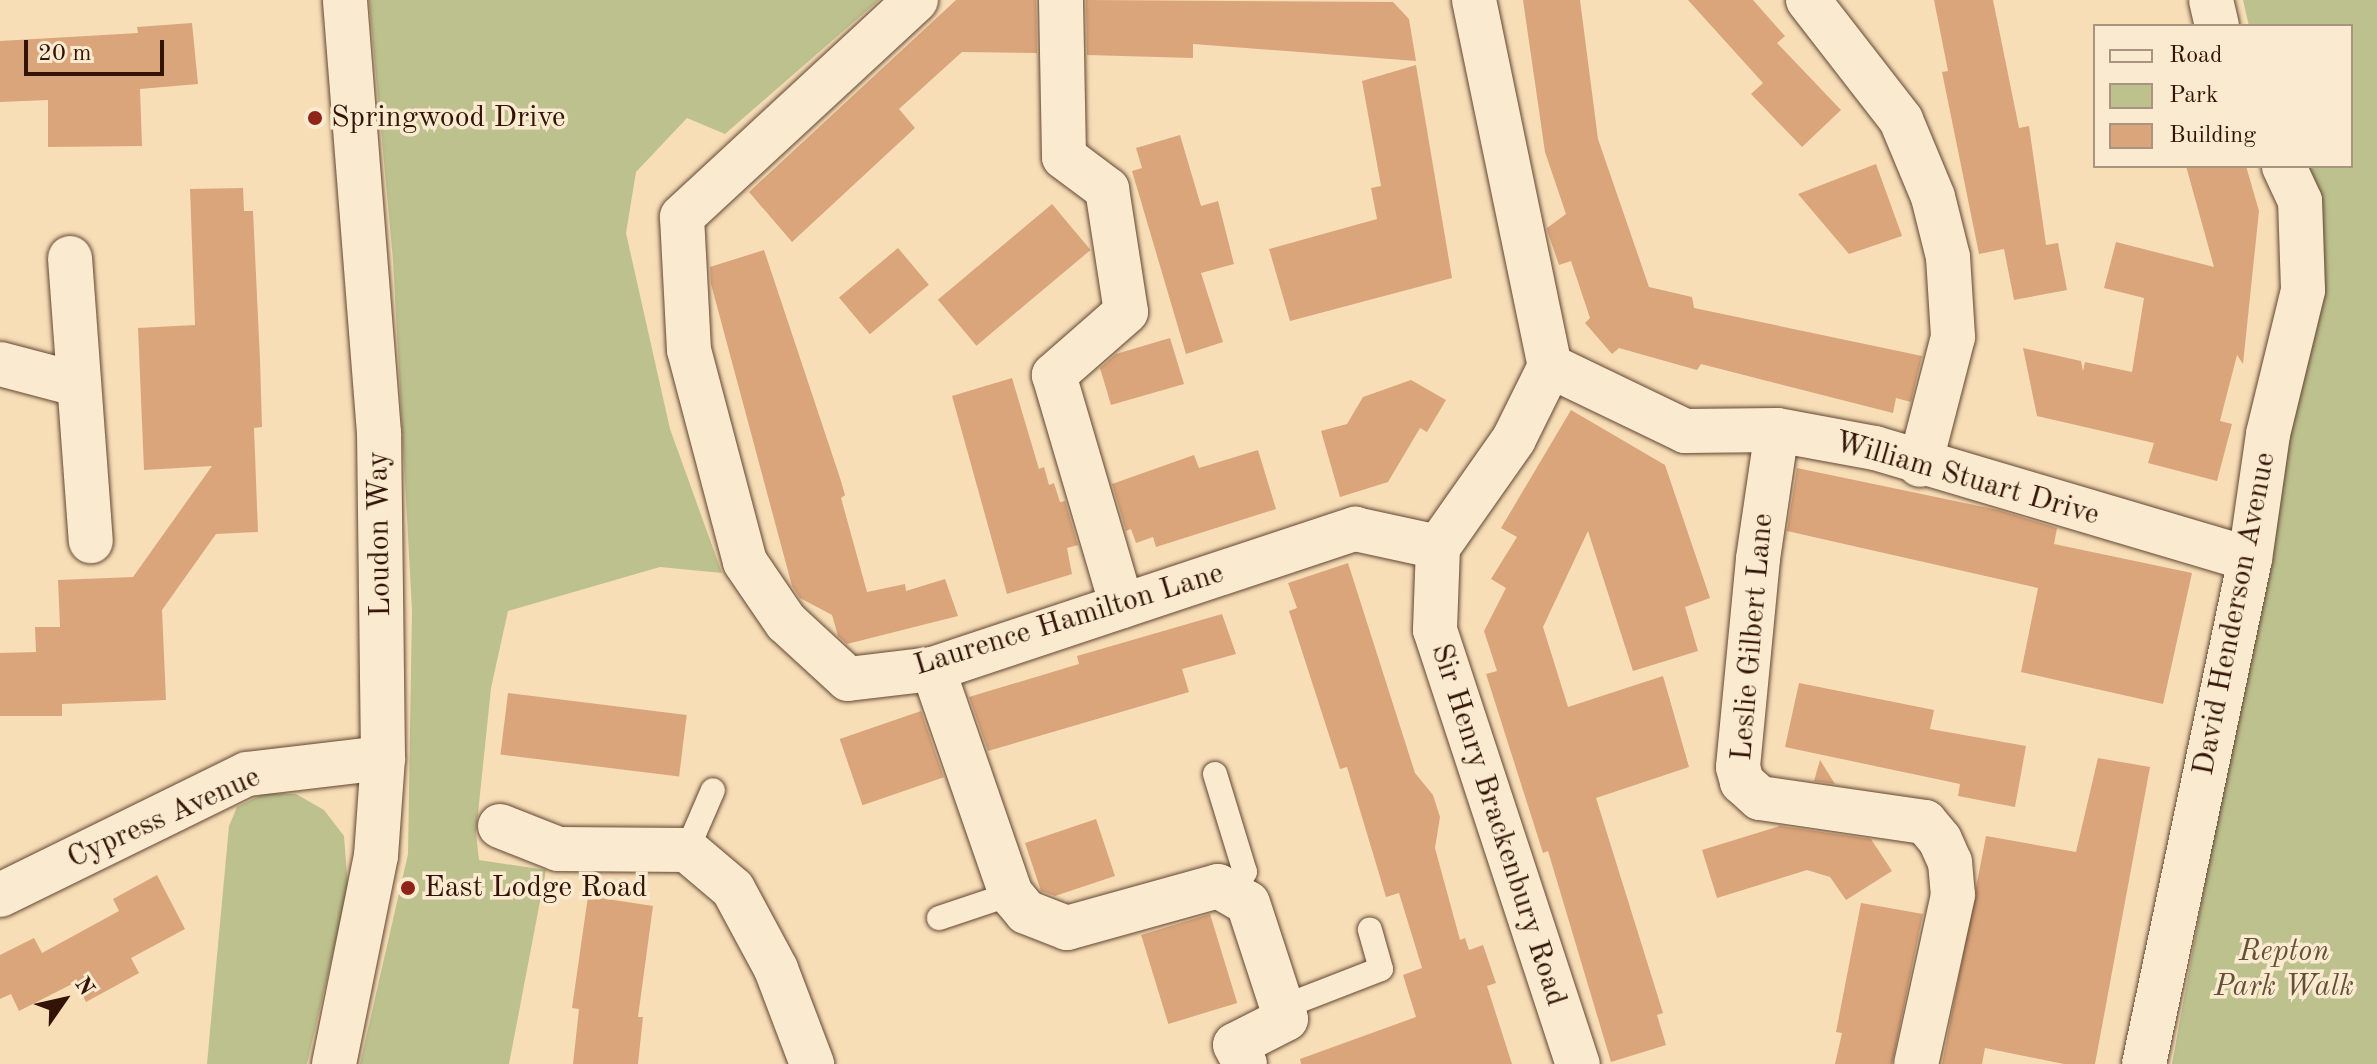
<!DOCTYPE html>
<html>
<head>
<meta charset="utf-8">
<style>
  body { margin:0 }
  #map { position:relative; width:2377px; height:1064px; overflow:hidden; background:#f7deb7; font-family:"Old Standard TT",serif }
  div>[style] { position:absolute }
  .green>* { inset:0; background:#bdc18e }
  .building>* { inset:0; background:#daa57b; transform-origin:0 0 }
  .roads { filter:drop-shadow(0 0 2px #634632) drop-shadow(0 0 2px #634632) }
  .lane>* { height:24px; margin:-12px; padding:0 12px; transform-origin:12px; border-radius:12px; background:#faead0 }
  .street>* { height:44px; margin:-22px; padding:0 22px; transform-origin:22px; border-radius:22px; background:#faead0 }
  .dots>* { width:22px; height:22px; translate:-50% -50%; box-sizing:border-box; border:4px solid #faead0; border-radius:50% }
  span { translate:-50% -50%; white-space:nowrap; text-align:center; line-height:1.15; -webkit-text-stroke:7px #faead0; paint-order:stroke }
  .poi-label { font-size:30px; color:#321305 }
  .left { translate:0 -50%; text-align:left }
  .street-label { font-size:30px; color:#321305 }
  .park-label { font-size:30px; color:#635035; font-style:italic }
  .legend { position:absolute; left:2093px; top:24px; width:260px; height:144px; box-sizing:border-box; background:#faead0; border:2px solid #aa947f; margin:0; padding:10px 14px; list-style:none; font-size:24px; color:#321305 }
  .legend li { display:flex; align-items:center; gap:16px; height:40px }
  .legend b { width:40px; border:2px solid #aa947f }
  .north { position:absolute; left:24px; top:960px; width:80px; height:80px; -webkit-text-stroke:6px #faead0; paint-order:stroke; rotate:56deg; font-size:22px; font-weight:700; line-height:32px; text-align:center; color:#321305 }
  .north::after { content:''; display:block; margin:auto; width:28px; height:36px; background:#321305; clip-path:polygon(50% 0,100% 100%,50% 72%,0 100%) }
  .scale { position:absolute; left:24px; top:40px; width:140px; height:36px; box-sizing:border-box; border:4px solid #321305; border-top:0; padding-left:10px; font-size:24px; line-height:28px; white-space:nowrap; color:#321305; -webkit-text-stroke:6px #faead0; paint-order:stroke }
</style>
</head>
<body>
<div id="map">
  <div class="green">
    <i style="clip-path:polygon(369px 0,879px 0,725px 134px,687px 118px,636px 172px,626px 233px,670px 429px,722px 573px,660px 567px,508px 611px,491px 688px,476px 833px,479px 860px,546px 870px,509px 1064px,360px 1064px,408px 854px,412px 610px,393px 260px)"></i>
    <i style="clip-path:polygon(2243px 0,2377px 0,2377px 1064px,2172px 1064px,2307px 324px,2302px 166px,2351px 166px,2351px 26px,2249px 26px)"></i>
    <i style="clip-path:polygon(265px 793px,296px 794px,324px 810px,344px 836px,348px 888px,307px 1064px,207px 1064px,229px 826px,237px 807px)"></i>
  </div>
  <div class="building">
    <i style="clip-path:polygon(956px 0,1036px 0,1037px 53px,962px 52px,899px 109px,915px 128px,792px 242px,749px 192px)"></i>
    <i style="clip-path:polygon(1086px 0,1393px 2px,1409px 19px,1416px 61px,1193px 44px,1193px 58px,1087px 55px)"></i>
    <i style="clip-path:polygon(1523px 0,1580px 0,1598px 139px,1649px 287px,1692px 297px,1694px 308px,1922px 356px,1911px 402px,1896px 398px,1893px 413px,1701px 364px,1697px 370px,1619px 348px,1612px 354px,1585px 323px,1590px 318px,1571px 261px,1559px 265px,1548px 233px,1547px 228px,1566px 214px,1545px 152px)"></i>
    <i style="clip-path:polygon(1688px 0,1753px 0,1785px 36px,1777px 43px,1841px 110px,1802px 147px,1751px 94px,1763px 83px)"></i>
    <i style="clip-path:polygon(1934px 0,1993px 0,2019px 128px,2029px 126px,2046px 245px,2058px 243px,2067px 290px,2014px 300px,2004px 249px,1979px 254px,1942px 72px,1948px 71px)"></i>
    <i style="clip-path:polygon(192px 23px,198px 84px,140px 89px,142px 146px,48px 147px,48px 100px,0 102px,0 41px,138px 33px,137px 27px)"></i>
    <i style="clip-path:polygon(1416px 65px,1452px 278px,1290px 321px,1269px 249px,1377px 219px,1371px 188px,1381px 186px,1362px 81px)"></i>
    <i style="clip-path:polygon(1180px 135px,1201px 206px,1218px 201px,1234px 264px,1201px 273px,1223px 342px,1186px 354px,1132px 171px,1142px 168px,1136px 148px)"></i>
    <i style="clip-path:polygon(1876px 164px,1902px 236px,1849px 254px,1798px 194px)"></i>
    <i style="clip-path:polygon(2186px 166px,2246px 166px,2259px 211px,2243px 364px,2237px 355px,2220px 421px,2232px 424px,2217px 481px,2148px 463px,2154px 443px,2037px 416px,2023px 348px,2081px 361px,2083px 371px,2085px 362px,2132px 372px,2144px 298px,2104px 288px,2116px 242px,2214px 267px)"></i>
    <i style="clip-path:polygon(243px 188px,244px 211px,253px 211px,260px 360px,262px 427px,254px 428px,258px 532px,216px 534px,162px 610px,166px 700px,62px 704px,62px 716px,0 716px,0 653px,36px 652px,35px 627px,60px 627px,58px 580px,133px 577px,212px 466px,144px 470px,138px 328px,195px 325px,190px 189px)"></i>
    <i style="left:1052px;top:204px;width:60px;height:149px;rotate:50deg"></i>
    <i style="left:898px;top:248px;width:48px;height:77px;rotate:50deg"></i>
    <i style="clip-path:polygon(764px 250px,841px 481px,845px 495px,841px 498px,867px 592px,905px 584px,906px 591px,945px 579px,958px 616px,847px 644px,838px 636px,832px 615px,800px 598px,792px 586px,711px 284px,710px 267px)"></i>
    <i style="clip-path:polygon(1170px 338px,1184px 384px,1111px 405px,1100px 368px,1116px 354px)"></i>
    <i style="clip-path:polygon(1012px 378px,1039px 469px,1044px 467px,1049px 485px,1054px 483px,1060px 502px,1065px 501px,1078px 545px,1067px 548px,1072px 574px,1007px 594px,952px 396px)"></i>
    <i style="clip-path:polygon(1411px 380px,1446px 400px,1427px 432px,1420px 428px,1388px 482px,1340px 497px,1321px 431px,1347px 424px,1363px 397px)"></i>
    <i style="clip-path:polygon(1571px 410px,1665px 465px,1710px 598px,1685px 607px,1698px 651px,1633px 671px,1588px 531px,1543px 627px,1568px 707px,1663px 676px,1689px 767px,1596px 798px,1663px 1013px,1657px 1015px,1666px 1045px,1611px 1062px,1548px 851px,1543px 853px,1486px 674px,1497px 671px,1484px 631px,1506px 588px,1491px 579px,1517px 537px,1501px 528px)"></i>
    <i style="clip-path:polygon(1258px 450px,1276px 509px,1156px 547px,1153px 537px,1136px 543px,1131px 529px,1126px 531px,1112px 484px,1194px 455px,1199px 468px)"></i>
    <i style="clip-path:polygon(1797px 468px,1998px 510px,2057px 528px,2054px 544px,2192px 573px,2163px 704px,2021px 672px,2038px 588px,1787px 531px)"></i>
    <i style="clip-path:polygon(1348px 563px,1415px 773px,1433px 795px,1440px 817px,1435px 848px,1460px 940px,1465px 938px,1469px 950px,1483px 945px,1496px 983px,1487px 986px,1512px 1064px,1301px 1064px,1300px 1059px,1416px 1017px,1403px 975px,1422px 968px,1399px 893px,1386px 897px,1347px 767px,1340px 769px,1289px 611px,1297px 608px,1288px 583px)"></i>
    <i style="clip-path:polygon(1222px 614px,1236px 654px,1182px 669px,1189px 692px,988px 751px,969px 697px,1079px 664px,1077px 656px)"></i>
    <i style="clip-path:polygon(1799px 683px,1934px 710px,1930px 729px,2026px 746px,2015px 807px,1958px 796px,1960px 784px,1785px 747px)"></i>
    <i style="left:508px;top:693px;width:180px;height:62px;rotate:7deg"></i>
    <i style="left:921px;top:711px;width:70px;height:86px;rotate:71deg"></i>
    <i style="clip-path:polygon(2098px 758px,2150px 767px,2095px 1064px,2064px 1064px,1985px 1048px,1982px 1064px,1942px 1064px,1986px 836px,2076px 852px)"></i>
    <i style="clip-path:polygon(1820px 760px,1835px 784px,1814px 781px)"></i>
    <i style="clip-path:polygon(1096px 819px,1115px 876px,1055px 896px,1041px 891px,1025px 843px)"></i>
    <i style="clip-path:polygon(1780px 826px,1871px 839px,1892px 871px,1846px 900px,1830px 877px,1807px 870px,1717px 898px,1702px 850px)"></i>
    <i style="clip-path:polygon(157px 875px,185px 929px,131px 958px,139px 973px,86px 1002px,76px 982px,19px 1011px,11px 994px,0 999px,0 955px,34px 938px,42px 953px,119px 911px,113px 899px)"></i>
    <i style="clip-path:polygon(588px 896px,653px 906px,638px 1017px,643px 1017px,638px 1064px,573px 1064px,579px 1009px,572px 1008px)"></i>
    <i style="clip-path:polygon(1861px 903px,1923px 914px,1892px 1064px,1835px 1064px,1842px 1033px,1836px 1032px)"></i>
    <i style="left:1210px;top:914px;width:93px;height:72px;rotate:73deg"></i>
  </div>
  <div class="roads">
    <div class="lane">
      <i style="left:1215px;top:774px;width:102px;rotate:73deg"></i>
      <i style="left:1245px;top:872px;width:25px;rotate:124deg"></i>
      <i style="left:687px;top:850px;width:65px;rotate:-66.6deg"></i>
      <i style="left:939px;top:918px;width:76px;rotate:-18.4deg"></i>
      <i style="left:1283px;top:1007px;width:105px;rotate:-21.2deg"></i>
      <i style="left:1381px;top:969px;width:41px;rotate:-105.8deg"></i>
    </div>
    <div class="street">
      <i style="left:916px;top:0;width:319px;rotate:137.2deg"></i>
      <i style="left:682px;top:217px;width:133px;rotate:87deg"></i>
      <i style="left:689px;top:350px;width:219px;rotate:75.2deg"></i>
      <i style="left:745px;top:562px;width:73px;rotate:55.7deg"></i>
      <i style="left:786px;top:622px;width:84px;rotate:42.6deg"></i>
      <i style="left:848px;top:679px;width:86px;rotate:-6.7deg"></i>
      <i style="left:933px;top:669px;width:445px;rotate:-18.4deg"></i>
      <i style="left:1355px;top:529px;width:85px;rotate:12.2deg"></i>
      <i style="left:1061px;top:0;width:157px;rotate:88.9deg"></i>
      <i style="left:1064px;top:157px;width:54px;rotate:36.7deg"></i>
      <i style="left:1107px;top:189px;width:124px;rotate:81.2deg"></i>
      <i style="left:1126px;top:312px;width:96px;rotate:138.8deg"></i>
      <i style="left:1054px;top:375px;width:241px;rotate:73.6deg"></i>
      <i style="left:1474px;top:0;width:374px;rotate:78.3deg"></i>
      <i style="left:1550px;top:366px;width:81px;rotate:116.3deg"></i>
      <i style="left:1514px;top:439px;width:132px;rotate:125.1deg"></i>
      <i style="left:1438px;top:547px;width:83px;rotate:92.1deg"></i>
      <i style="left:1435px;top:630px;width:457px;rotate:71.8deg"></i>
      <i style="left:1808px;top:0;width:152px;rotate:52.2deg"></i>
      <i style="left:1901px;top:120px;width:83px;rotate:67.4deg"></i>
      <i style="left:1933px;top:197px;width:62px;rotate:76deg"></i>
      <i style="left:1948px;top:257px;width:80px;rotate:86.4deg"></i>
      <i style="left:1953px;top:337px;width:132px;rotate:104.5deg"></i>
      <i style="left:2211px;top:0;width:27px;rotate:77deg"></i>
      <i style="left:70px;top:258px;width:284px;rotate:85.8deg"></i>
      <i style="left:0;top:364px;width:79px;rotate:14.7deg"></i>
      <i style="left:1550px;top:366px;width:150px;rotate:25.7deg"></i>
      <i style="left:1685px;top:431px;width:92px;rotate:-0.6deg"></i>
      <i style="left:1777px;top:430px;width:100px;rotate:10.4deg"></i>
      <i style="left:1875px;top:448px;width:391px;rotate:16.5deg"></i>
      <i style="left:1777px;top:430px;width:130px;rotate:98.4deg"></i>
      <i style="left:1758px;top:559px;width:209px;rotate:95.5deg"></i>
      <i style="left:1738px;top:767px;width:16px;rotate:75deg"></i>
      <i style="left:1742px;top:782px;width:24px;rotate:42deg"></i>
      <i style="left:1760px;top:798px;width:167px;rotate:8.3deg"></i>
      <i style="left:1925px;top:822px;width:23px;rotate:50deg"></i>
      <i style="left:1940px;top:840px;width:24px;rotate:66deg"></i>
      <i style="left:1950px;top:862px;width:33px;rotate:85deg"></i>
      <i style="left:1953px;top:895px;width:173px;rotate:102.3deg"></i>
      <i style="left:933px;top:669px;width:238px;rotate:70.9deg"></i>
      <i style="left:1011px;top:894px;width:23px;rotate:50deg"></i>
      <i style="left:1026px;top:912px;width:44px;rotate:21.3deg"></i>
      <i style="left:1067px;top:928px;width:157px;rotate:-15.5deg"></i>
      <i style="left:1218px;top:886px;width:34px;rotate:30deg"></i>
      <i style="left:1248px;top:903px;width:122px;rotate:71.9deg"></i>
      <i style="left:1286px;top:1019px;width:57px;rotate:153deg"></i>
      <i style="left:1235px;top:1045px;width:21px;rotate:62deg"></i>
      <i style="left:500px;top:826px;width:62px;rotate:21.6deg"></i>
      <i style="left:558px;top:849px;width:129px;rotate:0.4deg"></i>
      <i style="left:687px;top:850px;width:60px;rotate:40.3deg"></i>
      <i style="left:733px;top:889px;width:91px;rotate:61.7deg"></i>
      <i style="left:776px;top:969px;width:102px;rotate:69.2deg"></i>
      <i style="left:0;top:895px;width:275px;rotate:-26.1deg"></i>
      <i style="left:247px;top:774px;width:137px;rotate:-6.7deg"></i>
      <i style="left:334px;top:1064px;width:212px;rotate:-78.6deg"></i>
      <i style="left:376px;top:856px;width:98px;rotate:-85.9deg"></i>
      <i style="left:383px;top:758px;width:325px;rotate:-90.7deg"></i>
      <i style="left:379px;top:433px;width:434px;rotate:-94.5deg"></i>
      <i style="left:2144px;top:1064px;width:516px;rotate:-78.15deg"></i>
      <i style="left:2250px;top:559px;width:126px;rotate:-81.8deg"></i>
      <i style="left:2268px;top:434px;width:148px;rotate:-76.3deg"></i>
      <i style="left:2303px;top:290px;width:89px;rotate:-91.9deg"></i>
      <i style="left:2300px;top:201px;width:38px;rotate:-115deg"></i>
    </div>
  </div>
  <div class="dots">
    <i style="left:315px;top:118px;background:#8f2418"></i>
    <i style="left:408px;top:888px;background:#8f2418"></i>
  </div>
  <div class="poi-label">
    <span class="left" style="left:331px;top:118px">Springwood Drive</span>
    <span class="left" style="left:424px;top:888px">East Lodge Road</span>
  </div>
  <div class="street-label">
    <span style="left:1967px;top:479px;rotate:16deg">William Stuart Drive</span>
    <span style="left:380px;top:534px;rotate:-91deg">Loudon Way</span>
    <span style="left:2235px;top:614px;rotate:-79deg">David Henderson Avenue</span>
    <span style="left:1069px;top:620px;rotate:-17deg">Laurence Hamilton Lane</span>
    <span style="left:1753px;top:637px;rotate:-85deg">Leslie Gilbert Lane</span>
    <span style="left:164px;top:818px;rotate:-24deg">Cypress Avenue</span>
    <span style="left:1498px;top:825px;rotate:72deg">Sir Henry Brackenbury Road</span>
  </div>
  <div class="park-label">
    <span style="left:2284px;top:969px">Repton<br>Park Walk</span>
  </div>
  <ul class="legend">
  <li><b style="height:10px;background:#faead0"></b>Road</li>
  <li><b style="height:22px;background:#bdc18e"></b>Park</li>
  <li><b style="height:22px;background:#daa57b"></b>Building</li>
  </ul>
  <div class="north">N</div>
  <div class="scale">20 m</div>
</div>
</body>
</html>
